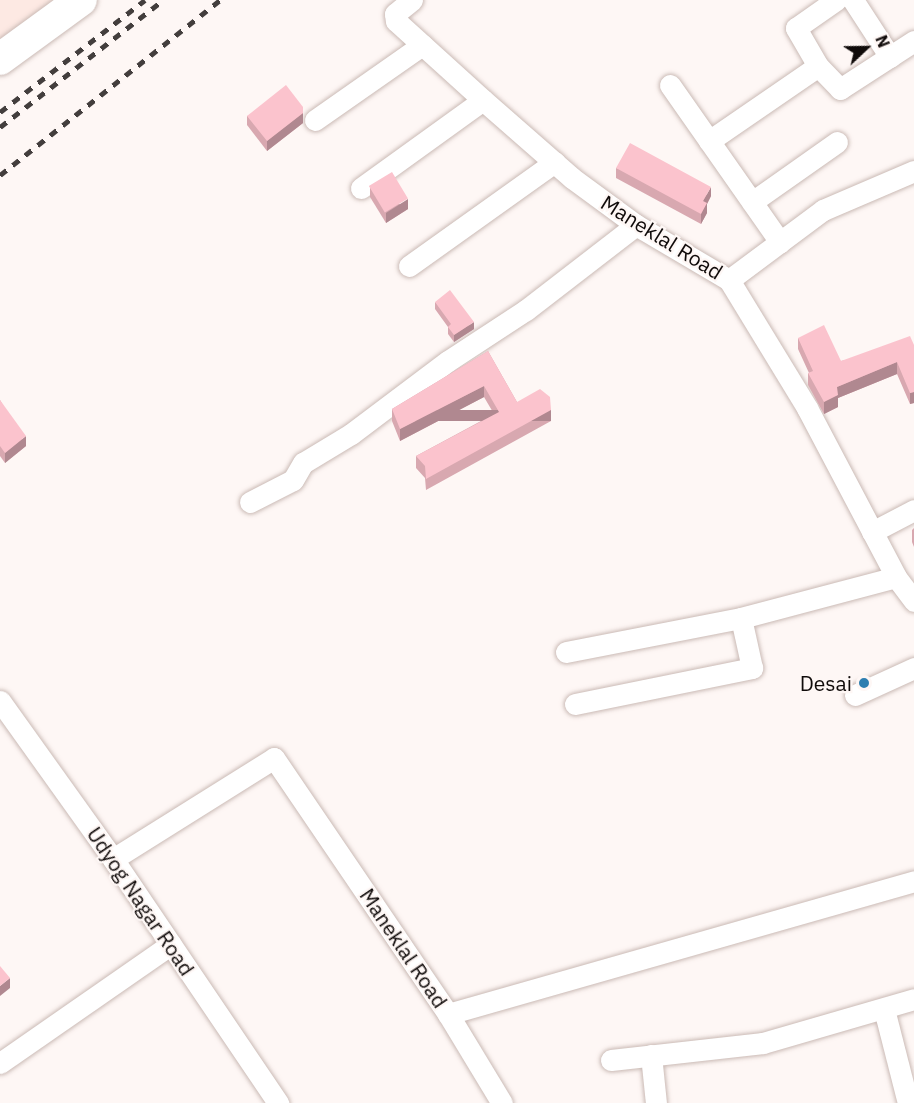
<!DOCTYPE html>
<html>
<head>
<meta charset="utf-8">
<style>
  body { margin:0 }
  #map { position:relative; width:914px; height:1103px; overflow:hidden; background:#fef7f5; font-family:"IBM Plex Sans",sans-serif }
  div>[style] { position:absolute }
  .built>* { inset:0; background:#fde9e3 }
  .roads { filter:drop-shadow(0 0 2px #cabab5) drop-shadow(0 0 2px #cabab5) }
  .minor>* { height:21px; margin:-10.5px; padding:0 10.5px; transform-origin:10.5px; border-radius:10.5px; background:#fff }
  .highway>* { height:32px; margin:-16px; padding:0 16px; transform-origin:16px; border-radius:16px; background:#fff }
  .rail>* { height:4.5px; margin-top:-2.25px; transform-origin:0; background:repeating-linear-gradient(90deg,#433e3d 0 8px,transparent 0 16px) }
  .wall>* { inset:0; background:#d8a8b0 }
  .shaded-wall>* { inset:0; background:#b08890; transform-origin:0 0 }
  .building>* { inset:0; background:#fbc3cd; transform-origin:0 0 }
  .dots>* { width:16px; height:16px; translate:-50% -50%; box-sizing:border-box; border:3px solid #fef7f5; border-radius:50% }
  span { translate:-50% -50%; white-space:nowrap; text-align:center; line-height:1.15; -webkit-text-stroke:4.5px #fef7f5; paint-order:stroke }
  .street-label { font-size:21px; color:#100b0a }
  .poi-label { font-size:21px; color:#100b0a }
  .right { translate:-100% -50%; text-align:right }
  .north { position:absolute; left:836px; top:18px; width:60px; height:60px; -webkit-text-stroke:4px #fef7f5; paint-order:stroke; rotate:68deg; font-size:16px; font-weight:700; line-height:24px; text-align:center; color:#100b0a }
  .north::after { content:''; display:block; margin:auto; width:21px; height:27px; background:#100b0a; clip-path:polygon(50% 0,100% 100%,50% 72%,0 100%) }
</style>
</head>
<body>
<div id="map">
  <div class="built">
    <i style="clip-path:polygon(0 0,55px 0,0 40px)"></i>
  </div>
  <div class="roads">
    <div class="minor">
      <i style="left:412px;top:0;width:22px;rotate:141deg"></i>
      <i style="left:395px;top:14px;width:7px;rotate:82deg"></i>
      <i style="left:396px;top:21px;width:118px;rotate:42.2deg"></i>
      <i style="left:483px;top:100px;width:118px;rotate:41.2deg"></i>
      <i style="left:572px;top:178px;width:79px;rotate:36.3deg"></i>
      <i style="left:636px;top:225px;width:108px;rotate:30.6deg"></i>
      <i style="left:729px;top:280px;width:150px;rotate:58.6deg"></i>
      <i style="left:807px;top:408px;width:191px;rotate:62.2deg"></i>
      <i style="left:896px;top:577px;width:30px;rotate:53deg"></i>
      <i style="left:853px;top:0;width:68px;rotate:57deg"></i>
      <i style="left:818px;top:66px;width:44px;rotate:-120.1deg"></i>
      <i style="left:796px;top:28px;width:49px;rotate:-35deg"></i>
      <i style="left:670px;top:85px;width:192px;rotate:55deg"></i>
      <i style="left:315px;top:120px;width:131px;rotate:-35deg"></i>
      <i style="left:709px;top:141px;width:132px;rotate:-34.5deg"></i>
      <i style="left:818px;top:66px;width:32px;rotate:46deg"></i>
      <i style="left:840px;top:89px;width:88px;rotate:-33deg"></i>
      <i style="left:361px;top:188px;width:150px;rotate:-35.8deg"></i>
      <i style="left:752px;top:202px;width:104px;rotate:-35.2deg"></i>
      <i style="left:409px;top:266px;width:179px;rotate:-35.5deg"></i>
      <i style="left:729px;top:280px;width:117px;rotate:-36.7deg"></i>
      <i style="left:823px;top:210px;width:99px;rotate:-23.2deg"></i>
      <i style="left:250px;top:502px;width:48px;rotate:-27.1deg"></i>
      <i style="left:293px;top:480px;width:20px;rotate:-60deg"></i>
      <i style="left:303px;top:463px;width:56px;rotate:-31.1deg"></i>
      <i style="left:351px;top:434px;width:121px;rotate:-37deg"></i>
      <i style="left:448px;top:361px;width:93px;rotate:-33.2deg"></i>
      <i style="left:526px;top:310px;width:139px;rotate:-37.7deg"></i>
      <i style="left:872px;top:532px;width:47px;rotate:-27.6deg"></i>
      <i style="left:566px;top:652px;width:178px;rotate:-11deg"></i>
      <i style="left:741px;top:618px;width:160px;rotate:-14.8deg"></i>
      <i style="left:855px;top:695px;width:65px;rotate:-24.6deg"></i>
      <i style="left:0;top:701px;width:194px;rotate:54.4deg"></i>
      <i style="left:113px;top:859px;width:295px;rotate:55.9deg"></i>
      <i style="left:575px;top:704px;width:181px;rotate:-11.5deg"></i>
      <i style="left:752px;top:668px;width:51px;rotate:-102.4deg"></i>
      <i style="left:113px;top:859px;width:190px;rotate:-32.1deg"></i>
      <i style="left:274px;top:758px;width:310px;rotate:55.8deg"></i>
      <i style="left:448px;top:1014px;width:485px;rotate:-15.9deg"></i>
      <i style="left:884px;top:1009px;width:97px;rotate:75.7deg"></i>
      <i style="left:448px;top:1014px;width:104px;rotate:58.8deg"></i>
      <i style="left:651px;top:1055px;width:48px;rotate:84.1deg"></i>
      <i style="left:611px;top:1060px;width:153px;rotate:-6.4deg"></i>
      <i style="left:763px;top:1043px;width:157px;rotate:-16.2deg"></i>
      <i style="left:0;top:1063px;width:208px;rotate:-34.8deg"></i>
    </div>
    <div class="highway">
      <i style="left:0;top:59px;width:100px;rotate:-36.1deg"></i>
    </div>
  </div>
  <div class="rail">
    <i style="left:0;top:112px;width:183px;rotate:-37.7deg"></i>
    <i style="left:0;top:127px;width:207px;rotate:-37.9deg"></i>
    <i style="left:0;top:175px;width:281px;rotate:-38.5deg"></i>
  </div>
  <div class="wall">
    <i style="clip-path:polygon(303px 107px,303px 123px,267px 151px,247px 125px,247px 116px)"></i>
    <i style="clip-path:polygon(616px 168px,711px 196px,707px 204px,707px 213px,701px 224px,616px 178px)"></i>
    <i style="clip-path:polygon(370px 187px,408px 209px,386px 223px,370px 197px)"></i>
    <i style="clip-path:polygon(435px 302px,474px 329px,454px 342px,448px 334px,448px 327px,435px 309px)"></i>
    <i style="clip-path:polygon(798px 338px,841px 361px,914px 345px,914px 403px,910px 404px,897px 374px,838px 398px,838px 407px,824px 414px,808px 385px,808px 373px,809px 373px,798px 349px)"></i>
    <i style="clip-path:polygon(488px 351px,517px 402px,551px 421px,426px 490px,425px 478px,416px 468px,416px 456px,494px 414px,484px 397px,400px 441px,392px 421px,392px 409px)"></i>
    <i style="clip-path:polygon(0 400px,26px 446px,5px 463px,0 456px)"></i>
    <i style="clip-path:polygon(914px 528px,914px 547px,912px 542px,912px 530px)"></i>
  </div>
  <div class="shaded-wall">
    <i style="clip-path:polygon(303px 113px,303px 123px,267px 151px,267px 141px)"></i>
    <i style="clip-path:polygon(711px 187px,711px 196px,707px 204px,707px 213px,701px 224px,701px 214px,703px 201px)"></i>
    <i style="clip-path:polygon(408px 199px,408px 209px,386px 223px,386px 213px)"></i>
    <i style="clip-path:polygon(474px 322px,474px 329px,454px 342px,454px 335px)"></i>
    <i style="clip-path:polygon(897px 362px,897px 374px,838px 398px,838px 407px,824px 414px,824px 402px,837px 387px)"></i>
    <i style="clip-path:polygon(484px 386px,484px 397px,400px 441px,400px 429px)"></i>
    <i style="clip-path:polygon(914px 392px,914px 403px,910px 404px,910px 393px)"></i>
    <i style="left:551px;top:410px;width:11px;height:143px;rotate:90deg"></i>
    <i style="clip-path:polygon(26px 436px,26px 446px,5px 463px,5px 453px)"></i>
    <i style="clip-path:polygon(10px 978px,10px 988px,0 996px,0 986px)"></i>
  </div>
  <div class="building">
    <i style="clip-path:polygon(286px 85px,303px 107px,303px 113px,267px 141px,247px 116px)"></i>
    <i style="clip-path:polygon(630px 143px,711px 187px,703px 201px,707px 203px,701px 214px,616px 168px)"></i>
    <i style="left:392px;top:172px;width:31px;height:27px;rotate:59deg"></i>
    <i style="clip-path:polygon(450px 290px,474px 322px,454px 335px,448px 327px,451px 324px,435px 302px)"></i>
    <i style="clip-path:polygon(824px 325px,841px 361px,910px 336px,914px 345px,914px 392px,910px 393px,897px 362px,837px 387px,838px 395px,824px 402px,808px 373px,813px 371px,798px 338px)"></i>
    <i style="clip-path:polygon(488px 351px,517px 402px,540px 389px,550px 397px,551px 410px,426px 479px,425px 466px,416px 456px,499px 412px,484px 386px,400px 429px,392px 409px)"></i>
    <i style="clip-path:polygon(0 400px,26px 436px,5px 453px,0 446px)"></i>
    <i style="clip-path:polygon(0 966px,10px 978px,0 986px)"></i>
  </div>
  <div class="dots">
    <i style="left:864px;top:683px;background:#2d7eb0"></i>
  </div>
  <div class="street-label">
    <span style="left:662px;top:237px;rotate:32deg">Maneklal Road</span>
    <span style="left:141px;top:901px;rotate:56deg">Udyog Nagar Road</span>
    <span style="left:404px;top:948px;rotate:56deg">Maneklal Road</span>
  </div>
  <div class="poi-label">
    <span class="right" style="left:852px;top:683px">Desai</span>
  </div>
  <div class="north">N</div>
</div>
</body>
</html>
